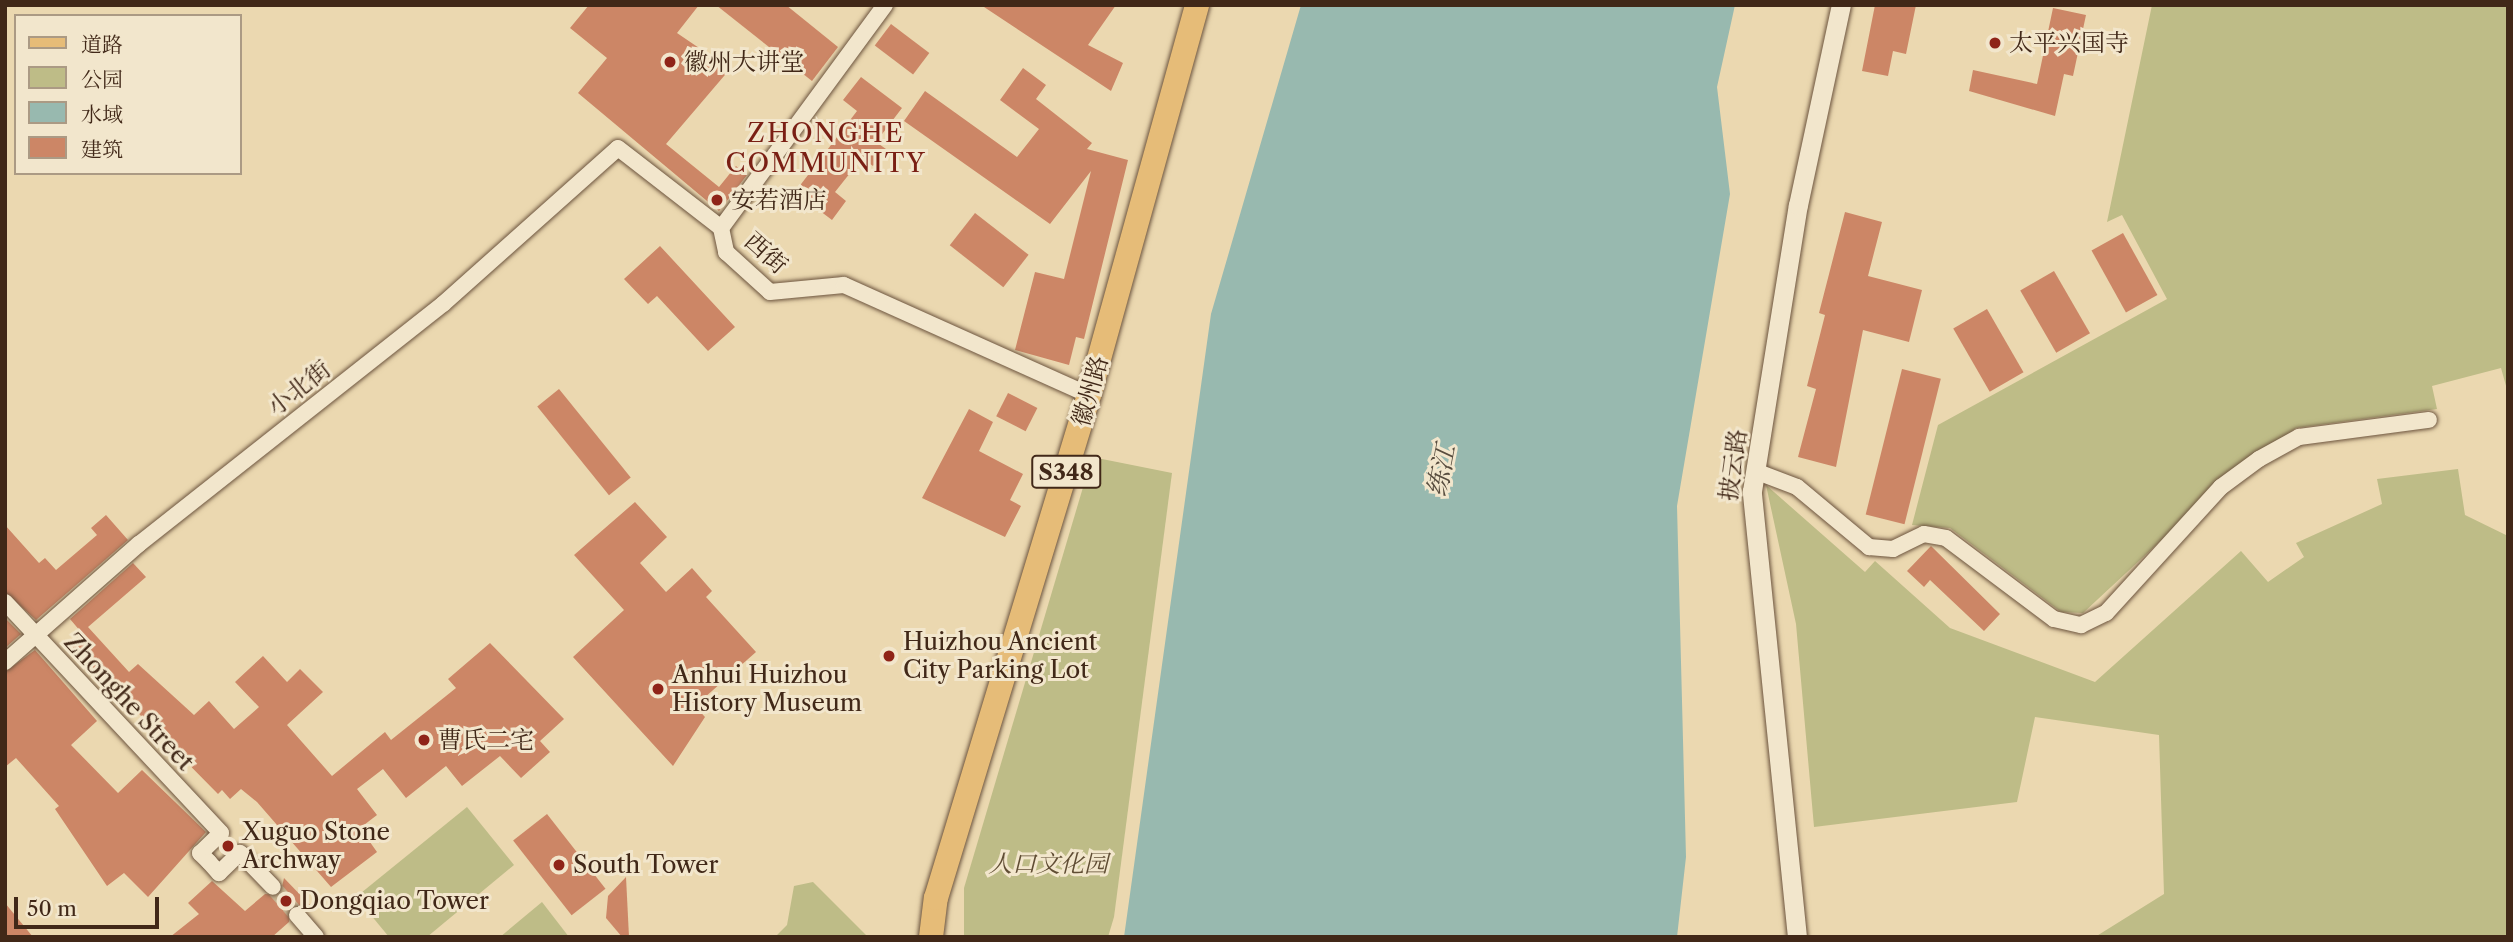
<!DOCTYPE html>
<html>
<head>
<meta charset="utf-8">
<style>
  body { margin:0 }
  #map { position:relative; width:2513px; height:942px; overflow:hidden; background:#ebd8b0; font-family:"Libre Caslon Text","Noto Serif SC",serif }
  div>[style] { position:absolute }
  .green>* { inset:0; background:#bebc87 }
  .water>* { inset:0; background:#98b9af }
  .building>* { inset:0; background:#cc8666; transform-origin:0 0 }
  .minor-tunnel>* { height:16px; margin-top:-8px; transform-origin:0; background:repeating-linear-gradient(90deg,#c9b592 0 16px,transparent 0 24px) }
  .roads { filter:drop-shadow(0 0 2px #6c543e) drop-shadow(0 0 2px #6c543e) }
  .minor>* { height:16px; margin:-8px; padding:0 8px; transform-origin:8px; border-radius:8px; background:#f2e6cc }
  .tertiary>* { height:19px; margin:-9.5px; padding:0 9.5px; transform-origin:9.5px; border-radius:9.5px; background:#f2e6cc }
  .primary>* { height:24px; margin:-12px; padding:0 12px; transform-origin:12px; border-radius:12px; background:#e6bc78 }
  .dots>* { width:19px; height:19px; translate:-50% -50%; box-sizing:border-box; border:4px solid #f2e6cc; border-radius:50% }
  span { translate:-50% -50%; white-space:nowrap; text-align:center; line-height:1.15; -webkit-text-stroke:6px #f2e6cc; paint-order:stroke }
  .shield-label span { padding:2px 5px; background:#f2e6cc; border:2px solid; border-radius:5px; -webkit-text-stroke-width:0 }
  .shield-label { font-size:23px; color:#412818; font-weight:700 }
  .poi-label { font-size:24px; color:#412818 }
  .left { translate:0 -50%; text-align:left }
  .street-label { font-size:24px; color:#412818 }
  .park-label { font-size:24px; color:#604d34; font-style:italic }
  .neighbourhood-label { font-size:26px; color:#7a1f14; letter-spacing:2px }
  .water-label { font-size:26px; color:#574c3e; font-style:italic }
  .frame { position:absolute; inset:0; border:7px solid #412818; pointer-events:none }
  .legend { position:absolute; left:14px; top:14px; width:228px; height:161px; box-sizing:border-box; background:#f2e6cc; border:2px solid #ab9a84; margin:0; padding:9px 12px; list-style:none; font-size:21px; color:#412818 }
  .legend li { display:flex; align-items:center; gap:14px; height:35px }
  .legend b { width:35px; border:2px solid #ab9a84 }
  .scale { position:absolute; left:14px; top:897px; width:145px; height:32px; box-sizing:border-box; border:4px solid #412818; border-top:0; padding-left:9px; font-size:21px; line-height:24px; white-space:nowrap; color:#412818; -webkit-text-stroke:5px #f2e6cc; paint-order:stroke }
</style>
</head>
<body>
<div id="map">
  <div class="green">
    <i style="clip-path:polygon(2152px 5px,2508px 5px,2508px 393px,2501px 368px,2432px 386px,2437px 409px,2296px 428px,2211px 494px,2083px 613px,2061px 612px,1950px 528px,1912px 525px,1938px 425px,2167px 299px,2122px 215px,2107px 222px)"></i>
    <i style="clip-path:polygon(1092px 457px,1172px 473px,1114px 917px,1108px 937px,964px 937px,964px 888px)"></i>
    <i style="clip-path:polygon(2458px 469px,2465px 515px,2508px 536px,2508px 937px,2095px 937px,2164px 894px,2159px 735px,2035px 717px,2017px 802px,1814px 827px,1796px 624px,1766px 485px,1865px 572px,1875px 561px,1950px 628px,2095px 682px,2241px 551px,2268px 582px,2304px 557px,2296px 543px,2382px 504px,2377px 479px)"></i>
    <i style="clip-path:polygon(467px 807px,514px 865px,427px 937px,389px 937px,356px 897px)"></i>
    <i style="clip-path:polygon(813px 882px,868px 937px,775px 937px,787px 925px,794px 886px)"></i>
    <i style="clip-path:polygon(542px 902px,569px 937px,500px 937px)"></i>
  </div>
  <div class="water">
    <i style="clip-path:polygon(1301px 5px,1735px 5px,1717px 87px,1730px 194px,1677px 506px,1686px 857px,1677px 937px,1124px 937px,1211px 314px)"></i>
  </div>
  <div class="building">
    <i style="clip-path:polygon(589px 5px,699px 5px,677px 33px,730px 69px,666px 144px,719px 187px,736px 166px,747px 175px,719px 211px,578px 93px,607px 58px,570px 28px)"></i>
    <i style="clip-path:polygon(716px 5px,786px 5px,838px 47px,812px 81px)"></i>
    <i style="clip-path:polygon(981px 5px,1116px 5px,1088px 45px,1123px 63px,1111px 91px)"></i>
    <i style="clip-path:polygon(1875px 5px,1916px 5px,1906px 54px,1893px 51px,1888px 76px,1862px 71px)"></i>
    <i style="clip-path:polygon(2053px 8px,2086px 15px,2073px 76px,2064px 74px,2055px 116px,1969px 91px,1973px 70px,2037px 84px)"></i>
    <i style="left:891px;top:24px;width:48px;height:27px;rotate:37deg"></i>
    <i style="clip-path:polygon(1023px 68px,1046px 85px,1036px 99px,1092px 143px,1087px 149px,1128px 160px,1084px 339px,1076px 337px,1069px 365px,1015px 350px,1035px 272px,1064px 279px,1091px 171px,1050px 224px,904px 121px,925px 91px,1017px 157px,1039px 129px,1000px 100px)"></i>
    <i style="clip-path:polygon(861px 77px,902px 108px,876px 142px,886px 149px,873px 166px,862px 158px,835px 192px,846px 201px,832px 220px,795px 192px,857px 111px,843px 100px)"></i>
    <i style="clip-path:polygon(1845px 212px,1882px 222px,1868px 276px,1922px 290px,1909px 342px,1863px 330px,1836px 467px,1798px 457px,1816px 389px,1807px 386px,1825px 315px,1819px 313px)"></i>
    <i style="left:975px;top:213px;width:68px;height:41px;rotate:38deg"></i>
    <i style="left:2123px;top:233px;width:71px;height:36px;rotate:61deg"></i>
    <i style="clip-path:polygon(660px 246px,735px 327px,708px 351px,657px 296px,648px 304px,624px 279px)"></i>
    <i style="left:2054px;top:271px;width:72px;height:39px;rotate:60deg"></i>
    <i style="left:1987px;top:309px;width:73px;height:39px;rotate:60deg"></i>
    <i style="left:1902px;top:369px;width:40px;height:150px;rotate:14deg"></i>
    <i style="left:559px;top:389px;width:114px;height:28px;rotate:51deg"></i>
    <i style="left:1008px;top:393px;width:33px;height:26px;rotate:27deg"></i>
    <i style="clip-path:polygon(969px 409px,993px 422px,979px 451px,1023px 474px,1010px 500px,1021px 506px,1005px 537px,922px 498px)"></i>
    <i style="clip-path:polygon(635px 502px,667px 537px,640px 563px,666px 592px,692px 568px,712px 591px,706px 597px,756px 652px,695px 706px,705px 717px,673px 766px,573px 657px,624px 610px,574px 555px)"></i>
    <i style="clip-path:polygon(106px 515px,128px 540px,36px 620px,5px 592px,5px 525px,39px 563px,45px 558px,56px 570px,97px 535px,91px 528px)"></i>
    <i style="clip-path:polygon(1931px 546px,2000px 614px,1984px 631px,1930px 580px,1924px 587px,1907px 571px)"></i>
    <i style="clip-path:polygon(133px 563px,146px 577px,88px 627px,129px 672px,138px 664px,194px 715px,209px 701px,234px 729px,259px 707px,235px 682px,263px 656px,287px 682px,300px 669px,323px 692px,287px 725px,332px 776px,385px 732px,391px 740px,456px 688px,448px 679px,490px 643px,564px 719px,540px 741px,550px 752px,521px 778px,500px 756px,462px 786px,446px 766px,406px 798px,383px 769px,357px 789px,377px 815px,360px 828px,377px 852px,331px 887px,257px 802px,241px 789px,230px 799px,222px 790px,218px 794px,69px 643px,81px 632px,70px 619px)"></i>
    <i style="clip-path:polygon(5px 618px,21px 634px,5px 648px)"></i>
    <i style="clip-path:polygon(35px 650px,97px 721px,71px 745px,118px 793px,142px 770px,206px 832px,148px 897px,124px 873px,107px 886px,55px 809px,59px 806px,16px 758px,5px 767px,5px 672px)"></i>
    <i style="left:547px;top:814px;width:95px;height:43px;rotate:52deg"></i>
    <i style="clip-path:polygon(626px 877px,629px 937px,622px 937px,606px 918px,608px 896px)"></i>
    <i style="clip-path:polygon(284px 878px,310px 905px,291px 907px,289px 922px,272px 937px,170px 937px,199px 914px,188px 903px,212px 881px,245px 911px,265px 894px,280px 895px)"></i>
    <i style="clip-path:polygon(5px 903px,33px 937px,5px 937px)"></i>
  </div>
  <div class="minor-tunnel">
    <i style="left:273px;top:887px;width:37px;rotate:49deg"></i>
  </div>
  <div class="roads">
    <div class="minor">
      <i style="left:885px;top:5px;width:277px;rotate:126.3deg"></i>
      <i style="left:721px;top:228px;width:25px;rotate:78deg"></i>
      <i style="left:726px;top:252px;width:59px;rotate:42.3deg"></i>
      <i style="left:770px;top:292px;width:74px;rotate:-5.4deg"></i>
      <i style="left:844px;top:285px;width:269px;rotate:24.2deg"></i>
      <i style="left:1755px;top:471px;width:45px;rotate:20.9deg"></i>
      <i style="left:1797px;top:487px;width:94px;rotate:39.8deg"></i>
      <i style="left:1869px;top:547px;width:24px;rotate:5deg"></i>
      <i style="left:1893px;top:549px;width:34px;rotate:-26deg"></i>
      <i style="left:1924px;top:534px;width:22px;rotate:10deg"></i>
      <i style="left:1946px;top:538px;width:135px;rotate:36.9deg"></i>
      <i style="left:2054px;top:619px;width:28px;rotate:13deg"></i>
      <i style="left:2081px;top:625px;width:28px;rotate:-26deg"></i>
      <i style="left:2106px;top:613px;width:171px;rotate:-47.6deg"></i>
      <i style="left:2221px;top:487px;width:47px;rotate:-36.4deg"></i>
      <i style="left:2259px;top:459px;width:46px;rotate:-28.8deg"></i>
      <i style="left:2299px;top:437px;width:131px;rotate:-7.5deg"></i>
      <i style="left:5px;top:602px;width:316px;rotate:46.9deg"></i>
      <i style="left:221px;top:833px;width:29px;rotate:136deg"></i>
      <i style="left:200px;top:853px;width:13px;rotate:45deg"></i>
      <i style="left:209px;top:862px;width:15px;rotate:48deg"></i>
      <i style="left:219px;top:873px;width:29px;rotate:-44deg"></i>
      <i style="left:240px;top:853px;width:47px;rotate:45.9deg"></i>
      <i style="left:5px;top:662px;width:179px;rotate:-41.4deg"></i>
      <i style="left:139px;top:544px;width:387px;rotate:-38.3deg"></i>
      <i style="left:443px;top:304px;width:234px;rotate:-41.7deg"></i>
      <i style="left:618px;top:148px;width:130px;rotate:37.8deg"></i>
      <i style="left:297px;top:915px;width:29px;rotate:49deg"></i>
    </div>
    <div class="tertiary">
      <i style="left:1797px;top:937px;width:448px;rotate:-95.8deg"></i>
      <i style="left:1752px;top:491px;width:290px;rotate:-80.9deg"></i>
      <i style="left:1798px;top:205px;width:205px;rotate:-77.9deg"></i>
    </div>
    <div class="primary">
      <i style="left:931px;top:937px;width:39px;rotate:-83deg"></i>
      <i style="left:936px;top:898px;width:526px;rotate:-73.08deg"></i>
      <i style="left:1089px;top:395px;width:405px;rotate:-74.5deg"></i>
    </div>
  </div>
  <div class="dots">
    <i style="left:1995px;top:43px;background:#8f2418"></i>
    <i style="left:670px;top:62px;background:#8f2418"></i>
    <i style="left:717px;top:200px;background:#8f2418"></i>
    <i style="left:889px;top:656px;background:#8f2418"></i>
    <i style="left:658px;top:689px;background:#8f2418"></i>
    <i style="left:424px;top:740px;background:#8f2418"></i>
    <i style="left:228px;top:846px;background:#8f2418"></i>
    <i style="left:559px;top:865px;background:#8f2418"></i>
    <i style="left:286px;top:901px;background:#8f2418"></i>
  </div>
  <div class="shield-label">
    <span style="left:1066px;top:472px">S348</span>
  </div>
  <div class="poi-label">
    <span class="left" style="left:2009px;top:43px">太平兴国寺</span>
    <span class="left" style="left:684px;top:62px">徽州大讲堂</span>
    <span class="left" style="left:731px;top:200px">安若酒店</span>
    <span class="left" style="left:903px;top:656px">Huizhou Ancient<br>City Parking Lot</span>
    <span class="left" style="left:672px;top:689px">Anhui Huizhou<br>History Museum</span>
    <span class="left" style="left:438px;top:740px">曹氏二宅</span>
    <span class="left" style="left:242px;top:846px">Xuguo Stone<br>Archway</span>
    <span class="left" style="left:573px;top:865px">South Tower</span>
    <span class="left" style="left:300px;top:901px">Dongqiao Tower</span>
  </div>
  <div class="street-label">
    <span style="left:766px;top:253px;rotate:42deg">西街</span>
    <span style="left:299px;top:388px;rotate:-38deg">小北街</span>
    <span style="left:1090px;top:391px;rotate:-74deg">徽州路</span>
    <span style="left:1733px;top:465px;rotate:-82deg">披云路</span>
    <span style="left:129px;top:702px;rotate:47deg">Zhonghe Street</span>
  </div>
  <div class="park-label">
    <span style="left:1048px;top:864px">人口文化园</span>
  </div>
  <div class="neighbourhood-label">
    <span style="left:826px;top:149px">ZHONGHE<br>COMMUNITY</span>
  </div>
  <div class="water-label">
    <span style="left:1442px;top:471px;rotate:-79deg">练江</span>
  </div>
  <div class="frame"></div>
  <ul class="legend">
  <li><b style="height:9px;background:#e6bc78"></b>道路</li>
  <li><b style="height:19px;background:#bebc87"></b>公园</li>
  <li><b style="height:19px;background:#98b9af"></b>水域</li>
  <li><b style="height:19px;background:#cc8666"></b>建筑</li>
  </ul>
  <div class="scale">50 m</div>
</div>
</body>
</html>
